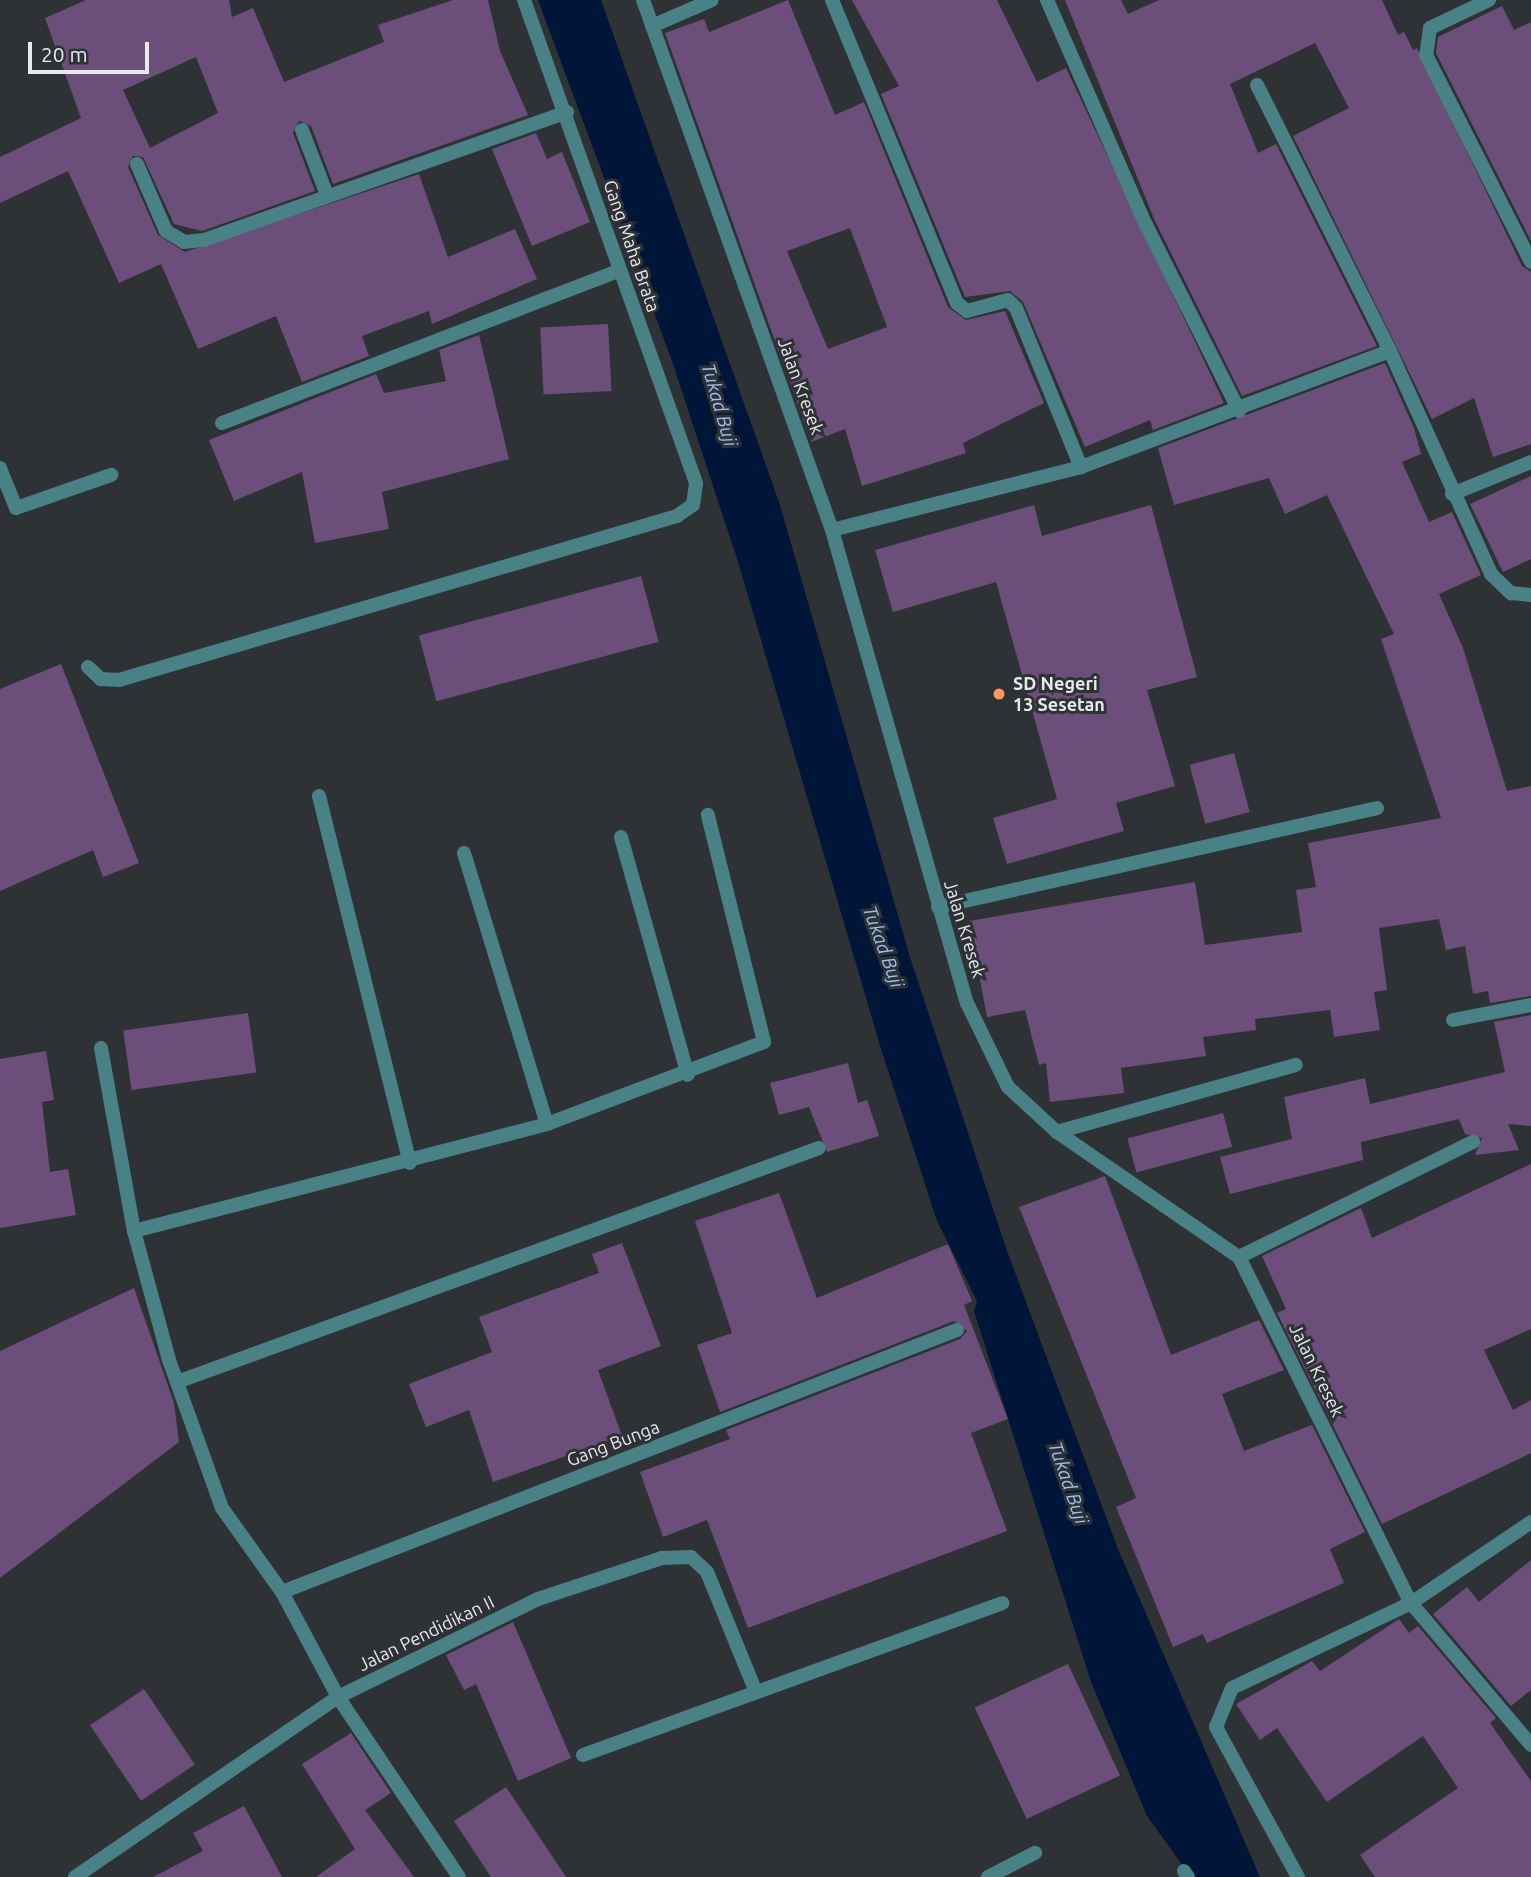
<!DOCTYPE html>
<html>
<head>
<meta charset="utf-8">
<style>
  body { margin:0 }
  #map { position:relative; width:1531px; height:1877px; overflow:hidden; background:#2f3234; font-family:Ubuntu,sans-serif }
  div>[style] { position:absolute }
  .water>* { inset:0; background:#001639 }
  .building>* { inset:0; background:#6b4e79; transform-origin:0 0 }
  .minor>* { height:14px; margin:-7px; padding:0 7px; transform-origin:7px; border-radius:7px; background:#488286 }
  .dots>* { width:19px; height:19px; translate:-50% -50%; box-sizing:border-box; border:4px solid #2f3234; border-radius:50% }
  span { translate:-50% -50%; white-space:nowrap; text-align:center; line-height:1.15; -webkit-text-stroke:6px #2f3234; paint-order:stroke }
  .street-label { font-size:18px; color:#e7e9eb }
  .poi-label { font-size:18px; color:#e7e9eb; font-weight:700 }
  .left { translate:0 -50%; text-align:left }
  .water-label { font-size:19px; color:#9ac2f5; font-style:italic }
  .scale { position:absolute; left:28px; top:42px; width:121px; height:32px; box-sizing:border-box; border:4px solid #e7e9eb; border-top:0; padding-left:9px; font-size:21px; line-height:24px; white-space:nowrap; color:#e7e9eb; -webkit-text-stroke:5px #2f3234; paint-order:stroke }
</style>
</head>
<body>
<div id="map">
  <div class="water">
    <i style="clip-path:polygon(538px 0,601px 0,780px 505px,910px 957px,1006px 1248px,1118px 1549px,1260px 1877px,1191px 1877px,1147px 1816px,1091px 1682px,974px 1311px,977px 1301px,937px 1221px,881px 1049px,739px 565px,672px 361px)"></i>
  </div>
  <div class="building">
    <i style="clip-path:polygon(evenodd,86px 0,229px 0,232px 17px,253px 8px,284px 82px,384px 42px,378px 25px,453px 0,488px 0,500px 51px,528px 115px,333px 184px,311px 126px,299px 121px,293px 133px,315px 191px,202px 231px,174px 224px,143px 157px,133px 156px,128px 167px,158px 235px,185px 252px,419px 174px,448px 257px,515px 229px,537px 279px,432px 324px,429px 311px,362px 336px,369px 356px,302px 382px,276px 316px,198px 349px,161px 264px,119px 283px,68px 171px,0 203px,0 157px,81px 118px,45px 18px,86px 0,196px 57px,218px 113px,150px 148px,123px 90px,196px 57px)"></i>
    <i style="clip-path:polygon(evenodd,788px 0,835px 115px,864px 102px,948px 307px,966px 320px,1005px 311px,1044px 403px,963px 443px,966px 453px,862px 486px,845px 429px,811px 442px,665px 33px,704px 19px,709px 32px,788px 0,850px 228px,887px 327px,828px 349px,787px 251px,850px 228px)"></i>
    <i style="clip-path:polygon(852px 0,997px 0,1037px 82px,1066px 68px,1224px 403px,1153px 430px,1150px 420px,1085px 447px,1023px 302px,1010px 291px,965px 297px,881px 94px,899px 86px)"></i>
    <i style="clip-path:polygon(1065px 0,1121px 0,1128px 14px,1159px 0,1382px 0,1398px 35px,1404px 32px,1413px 50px,1417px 48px,1522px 266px,1531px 272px,1531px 444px,1493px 457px,1474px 398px,1432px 419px,1293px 136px,1349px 108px,1315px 43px,1230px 84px,1258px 153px,1276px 144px,1377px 346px,1242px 396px,1155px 221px)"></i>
    <i style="clip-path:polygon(1502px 6px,1514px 30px,1531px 22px,1531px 241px,1436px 53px,1438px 37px)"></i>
    <i style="clip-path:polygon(536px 133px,547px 159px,562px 152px,590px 222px,532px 246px,492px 149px)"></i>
    <i style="left:608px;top:324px;width:67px;height:68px;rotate:87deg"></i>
    <i style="clip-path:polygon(479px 335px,509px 459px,382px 492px,389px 529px,315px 543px,302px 472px,234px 501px,209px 440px,376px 374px,384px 393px,446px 381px,439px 350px)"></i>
    <i style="clip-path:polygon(1385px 363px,1414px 428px,1421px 454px,1402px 462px,1429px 522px,1452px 512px,1481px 575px,1439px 594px,1463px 648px,1507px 791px,1531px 786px,1531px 996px,1490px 1003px,1488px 991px,1473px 994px,1465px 946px,1446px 950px,1439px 919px,1379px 928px,1387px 990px,1374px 992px,1380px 1030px,1334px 1037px,1330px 1010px,1255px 1019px,1256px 1030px,1203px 1037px,1206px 1056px,1121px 1068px,1124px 1093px,1050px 1102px,1046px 1063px,1039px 1065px,1025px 1010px,987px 1017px,969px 921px,1195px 882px,1205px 945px,1302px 932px,1296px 890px,1316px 887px,1308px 843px,1441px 818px,1381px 639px,1394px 634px,1327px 495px,1285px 514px,1269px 478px,1174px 505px,1158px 448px)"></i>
    <i style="clip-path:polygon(1531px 476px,1531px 559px,1503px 572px,1470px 504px)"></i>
    <i style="clip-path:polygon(1034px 505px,1042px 536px,1151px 505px,1197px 677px,1147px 690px,1175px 786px,1116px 803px,1124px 831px,1007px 864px,993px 818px,1057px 799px,996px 582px,893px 612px,875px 550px)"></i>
    <i style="left:641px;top:576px;width:68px;height:230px;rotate:75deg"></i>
    <i style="clip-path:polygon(61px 664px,139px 863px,103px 877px,93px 850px,0 891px,0 689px)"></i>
    <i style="left:1234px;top:753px;width:61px;height:46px;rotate:75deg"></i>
    <i style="left:248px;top:1013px;width:60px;height:126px;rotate:82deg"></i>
    <i style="clip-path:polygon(1531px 1015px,1531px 1126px,1508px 1124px,1519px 1150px,1475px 1155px,1482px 1138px,1465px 1134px,1459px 1119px,1361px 1142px,1363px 1160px,1230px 1194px,1220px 1157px,1292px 1139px,1284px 1097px,1365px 1078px,1370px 1104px,1505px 1072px,1494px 1022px)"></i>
    <i style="clip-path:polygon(46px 1051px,54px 1100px,42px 1102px,50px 1172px,68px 1169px,76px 1215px,0 1228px,0 1059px)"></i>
    <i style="clip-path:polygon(848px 1063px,858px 1103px,867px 1100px,879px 1136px,827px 1152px,809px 1107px,779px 1115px,770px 1083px)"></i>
    <i style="left:1223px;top:1113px;width:35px;height:99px;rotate:75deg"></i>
    <i style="clip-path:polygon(1531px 1164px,1531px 1329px,1484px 1350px,1513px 1410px,1531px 1400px,1531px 1453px,1382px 1524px,1277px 1313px,1286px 1309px,1262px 1256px,1361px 1208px,1372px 1238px)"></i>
    <i style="clip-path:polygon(1105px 1176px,1171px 1355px,1259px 1320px,1284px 1370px,1222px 1394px,1244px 1451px,1312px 1425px,1365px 1532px,1330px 1549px,1344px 1583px,1207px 1643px,1203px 1634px,1173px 1647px,1116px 1507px,1136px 1498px,1019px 1207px)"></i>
    <i style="clip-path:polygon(779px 1193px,817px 1298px,948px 1244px,972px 1301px,964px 1305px,1008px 1419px,971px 1433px,1007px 1531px,748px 1628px,707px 1520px,663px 1537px,640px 1472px,730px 1439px,726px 1430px,960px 1339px,967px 1331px,954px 1321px,720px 1412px,697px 1345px,732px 1333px,695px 1221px)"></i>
    <i style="clip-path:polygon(622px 1243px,661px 1346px,598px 1370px,622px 1436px,493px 1482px,469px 1410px,426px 1427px,409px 1384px,492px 1352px,479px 1317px,599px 1273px,592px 1254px)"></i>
    <i style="clip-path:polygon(134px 1288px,174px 1403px,179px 1442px,0 1578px,0 1351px)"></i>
    <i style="clip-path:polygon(1531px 1560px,1531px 1690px,1511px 1706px,1433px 1614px,1467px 1587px,1479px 1602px)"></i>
    <i style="clip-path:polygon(1399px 1619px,1409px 1633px,1418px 1626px,1496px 1718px,1490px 1723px,1531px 1781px,1531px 1877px,1375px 1877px,1360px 1855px,1458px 1788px,1423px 1736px,1327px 1802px,1277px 1728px,1260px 1740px,1236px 1704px,1312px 1661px,1320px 1671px)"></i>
    <i style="clip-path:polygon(513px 1622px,571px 1758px,518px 1781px,476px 1684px,464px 1690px,446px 1655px)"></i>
    <i style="left:1068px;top:1664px;width:123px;height:103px;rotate:65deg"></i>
    <i style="left:144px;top:1689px;width:91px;height:65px;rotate:56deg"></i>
    <i style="clip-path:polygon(351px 1733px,391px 1793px,365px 1810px,414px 1877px,316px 1877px,355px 1849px,302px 1764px)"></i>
    <i style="clip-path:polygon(506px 1787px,566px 1877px,491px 1877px,454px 1821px)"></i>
    <i style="clip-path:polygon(244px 1806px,282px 1877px,153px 1877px,203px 1851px,193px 1833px)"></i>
  </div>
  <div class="minor">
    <i style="left:643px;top:0;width:563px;rotate:70.37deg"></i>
    <i style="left:832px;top:530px;width:492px;rotate:74.1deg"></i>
    <i style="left:967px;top:1003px;width:93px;rotate:64deg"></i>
    <i style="left:1008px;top:1087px;width:67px;rotate:42.6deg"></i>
    <i style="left:1057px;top:1132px;width:221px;rotate:34.5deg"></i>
    <i style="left:1239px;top:1257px;width:386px;rotate:63.6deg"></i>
    <i style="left:1411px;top:1603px;width:186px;rotate:49.8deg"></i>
    <i style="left:832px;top:0;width:328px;rotate:67.6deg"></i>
    <i style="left:957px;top:303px;width:13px;rotate:39deg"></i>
    <i style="left:967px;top:311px;width:42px;rotate:-15deg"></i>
    <i style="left:1008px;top:300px;width:11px;rotate:45deg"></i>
    <i style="left:1016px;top:308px;width:172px;rotate:67.8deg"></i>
    <i style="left:1047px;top:0;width:246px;rotate:66.3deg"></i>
    <i style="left:1146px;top:225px;width:208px;rotate:63.4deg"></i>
    <i style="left:1489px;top:0;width:65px;rotate:154.6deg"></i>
    <i style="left:1430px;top:28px;width:27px;rotate:98deg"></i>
    <i style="left:1426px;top:55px;width:232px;rotate:63.1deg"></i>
    <i style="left:652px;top:26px;width:65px;rotate:-23.4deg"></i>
    <i style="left:1257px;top:85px;width:297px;rotate:63.4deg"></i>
    <i style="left:1390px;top:351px;width:245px;rotate:65.6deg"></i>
    <i style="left:1491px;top:574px;width:28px;rotate:44deg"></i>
    <i style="left:1511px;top:593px;width:20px;rotate:6deg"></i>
    <i style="left:302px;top:130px;width:70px;rotate:69deg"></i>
    <i style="left:137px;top:164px;width:73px;rotate:66.6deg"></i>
    <i style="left:166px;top:231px;width:21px;rotate:31deg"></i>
    <i style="left:184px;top:242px;width:20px;rotate:-6deg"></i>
    <i style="left:204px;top:240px;width:385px;rotate:-19.4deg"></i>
    <i style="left:222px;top:423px;width:425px;rotate:-21deg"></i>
    <i style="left:0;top:468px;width:43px;rotate:68.2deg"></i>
    <i style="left:16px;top:508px;width:101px;rotate:-19.2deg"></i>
    <i style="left:1452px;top:494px;width:85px;rotate:-22.1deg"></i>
    <i style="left:832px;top:530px;width:257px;rotate:-14.2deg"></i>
    <i style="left:1081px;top:467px;width:330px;rotate:-20.6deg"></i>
    <i style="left:88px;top:667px;width:18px;rotate:43deg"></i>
    <i style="left:101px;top:679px;width:18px;rotate:3deg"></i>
    <i style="left:119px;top:680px;width:582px;rotate:-16.38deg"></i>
    <i style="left:677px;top:516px;width:19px;rotate:-35deg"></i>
    <i style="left:693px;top:505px;width:22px;rotate:-82deg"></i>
    <i style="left:696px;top:483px;width:513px;rotate:-109.6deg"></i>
    <i style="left:319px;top:796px;width:378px;rotate:76.1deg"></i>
    <i style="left:621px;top:837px;width:247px;rotate:74.3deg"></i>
    <i style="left:464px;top:853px;width:283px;rotate:73deg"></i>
    <i style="left:938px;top:907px;width:450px;rotate:-12.7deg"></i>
    <i style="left:1453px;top:1020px;width:79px;rotate:-10.9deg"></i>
    <i style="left:101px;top:1048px;width:186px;rotate:79.8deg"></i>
    <i style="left:134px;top:1231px;width:134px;rotate:74.8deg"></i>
    <i style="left:169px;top:1360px;width:157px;rotate:70.3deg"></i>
    <i style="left:222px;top:1508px;width:103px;rotate:54.5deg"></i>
    <i style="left:282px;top:1592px;width:119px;rotate:61.9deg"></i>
    <i style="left:338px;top:1697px;width:217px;rotate:56.1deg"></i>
    <i style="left:1057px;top:1132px;width:248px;rotate:-15.7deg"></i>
    <i style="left:134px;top:1231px;width:427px;rotate:-14.5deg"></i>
    <i style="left:547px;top:1124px;width:232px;rotate:-20.7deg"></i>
    <i style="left:764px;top:1042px;width:234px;rotate:-103.9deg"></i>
    <i style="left:1239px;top:1257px;width:261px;rotate:-26.2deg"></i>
    <i style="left:177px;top:1382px;width:683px;rotate:-20.03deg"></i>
    <i style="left:282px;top:1592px;width:724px;rotate:-21.21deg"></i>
    <i style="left:583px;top:1755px;width:446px;rotate:-19.9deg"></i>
    <i style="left:1184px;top:1871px;width:7px;rotate:56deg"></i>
    <i style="left:75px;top:1877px;width:319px;rotate:-34.4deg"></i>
    <i style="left:338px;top:1697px;width:223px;rotate:-26.1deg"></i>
    <i style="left:538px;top:1599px;width:131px;rotate:-18.3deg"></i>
    <i style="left:662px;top:1558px;width:29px;rotate:-2deg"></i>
    <i style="left:691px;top:1557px;width:22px;rotate:43deg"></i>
    <i style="left:707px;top:1572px;width:130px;rotate:67.8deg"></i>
    <i style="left:988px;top:1877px;width:53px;rotate:-27.1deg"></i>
    <i style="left:1298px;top:1877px;width:171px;rotate:-118.7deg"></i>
    <i style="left:1216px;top:1727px;width:42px;rotate:-67.7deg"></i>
    <i style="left:1232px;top:1688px;width:198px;rotate:-25.4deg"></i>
    <i style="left:1411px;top:1603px;width:145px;rotate:-34deg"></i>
  </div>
  <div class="dots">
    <i style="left:999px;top:694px;background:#fe9b59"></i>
  </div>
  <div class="street-label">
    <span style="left:632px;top:246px;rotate:71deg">Gang Maha Brata</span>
    <span style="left:801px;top:386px;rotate:70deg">Jalan Kresek</span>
    <span style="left:965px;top:929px;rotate:73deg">Jalan Kresek</span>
    <span style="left:1317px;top:1370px;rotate:64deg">Jalan Kresek</span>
    <span style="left:613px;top:1443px;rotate:-21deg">Gang Bunga</span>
    <span style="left:426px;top:1633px;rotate:-26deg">Jalan Pendidikan II</span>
  </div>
  <div class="poi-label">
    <span class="left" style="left:1013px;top:694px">SD Negeri<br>13 Sesetan</span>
  </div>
  <div class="water-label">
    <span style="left:719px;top:405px;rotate:74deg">Tukad Buji</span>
    <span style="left:883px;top:947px;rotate:70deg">Tukad Buji</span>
    <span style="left:1068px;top:1483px;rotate:71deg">Tukad Buji</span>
  </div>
  <div class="scale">20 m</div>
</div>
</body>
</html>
